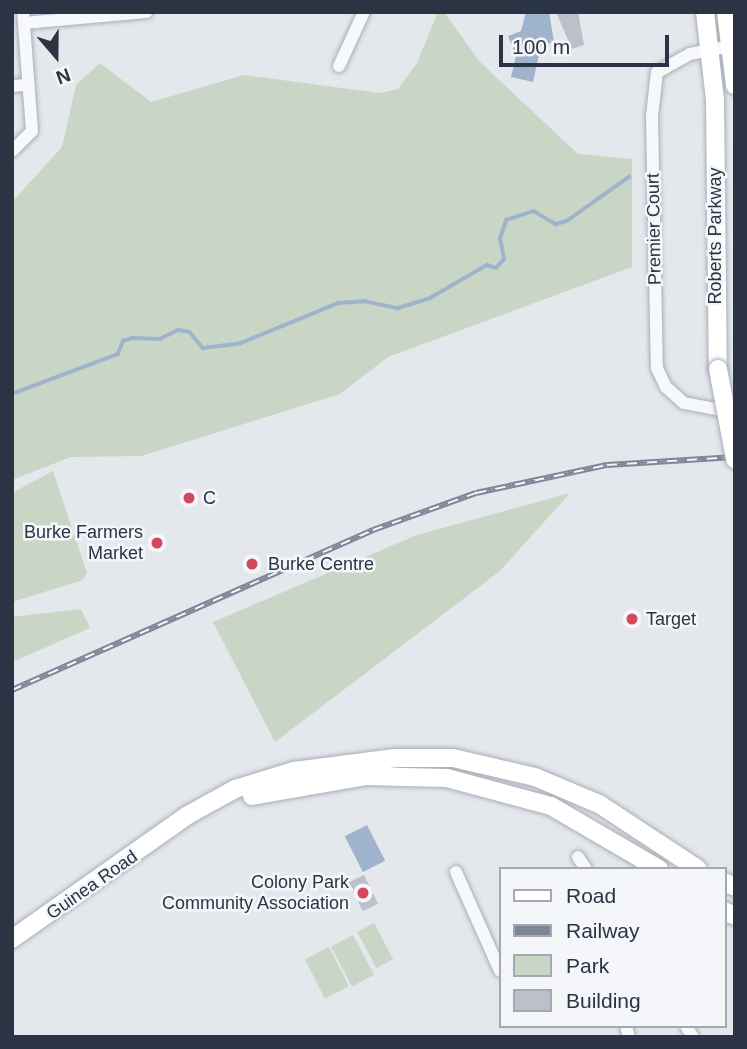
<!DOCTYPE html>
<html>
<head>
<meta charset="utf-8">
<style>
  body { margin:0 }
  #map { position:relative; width:747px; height:1049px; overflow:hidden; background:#e4e7ec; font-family:Helvetica,sans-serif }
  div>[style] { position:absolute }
  .green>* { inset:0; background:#c9d6c5; transform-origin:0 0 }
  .water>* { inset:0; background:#9fb4cc; transform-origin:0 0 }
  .stream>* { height:3.5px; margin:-1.75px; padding:0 1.75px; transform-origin:1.75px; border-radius:1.75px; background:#9fb4cc }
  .building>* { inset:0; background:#bbc0ca; transform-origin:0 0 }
  .roads { filter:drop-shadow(0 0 2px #a9aeb7) drop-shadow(0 0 2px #a9aeb7) }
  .street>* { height:12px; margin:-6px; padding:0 6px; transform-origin:6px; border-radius:6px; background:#f7f8fa }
  .secondary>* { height:18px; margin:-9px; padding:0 9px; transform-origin:9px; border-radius:9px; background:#fff }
  .rail>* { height:6px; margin-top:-3px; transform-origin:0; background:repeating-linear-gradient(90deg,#f4f6f9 0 10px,#7d8696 0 20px); box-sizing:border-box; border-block:2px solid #7d8696 }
  .bridges { filter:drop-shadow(0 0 2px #a9aeb7) drop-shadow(0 0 2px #a9aeb7) }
  .secondary-bridge>* { height:18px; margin:-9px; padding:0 9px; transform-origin:9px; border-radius:9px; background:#fff }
  .dots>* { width:19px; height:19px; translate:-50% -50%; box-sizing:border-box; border:4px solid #f4f6f9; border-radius:50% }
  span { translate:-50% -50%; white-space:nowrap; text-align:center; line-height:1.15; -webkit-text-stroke:5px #f4f6f9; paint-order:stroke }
  .street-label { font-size:18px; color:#2b3445 }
  .poi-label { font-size:18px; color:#2b3445 }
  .left { translate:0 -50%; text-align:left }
  .right { translate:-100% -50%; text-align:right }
  .frame { position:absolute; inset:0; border:14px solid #2b3445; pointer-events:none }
  .legend { position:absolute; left:499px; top:867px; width:228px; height:161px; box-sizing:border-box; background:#f4f6f9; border:2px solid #a4a8b1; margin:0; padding:9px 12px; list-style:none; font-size:21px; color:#2b3445 }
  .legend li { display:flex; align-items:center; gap:14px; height:35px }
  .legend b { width:35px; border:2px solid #a4a8b1 }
  .north { position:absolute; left:21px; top:21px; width:70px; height:70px; -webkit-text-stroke:5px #f4f6f9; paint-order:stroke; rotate:160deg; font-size:19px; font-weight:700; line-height:28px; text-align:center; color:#2b3445 }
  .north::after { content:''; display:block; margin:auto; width:24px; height:32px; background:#2b3445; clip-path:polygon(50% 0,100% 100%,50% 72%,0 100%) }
  .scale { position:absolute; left:499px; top:35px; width:170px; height:32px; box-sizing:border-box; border:4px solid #2b3445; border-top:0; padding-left:9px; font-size:21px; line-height:24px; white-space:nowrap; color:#2b3445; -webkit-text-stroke:5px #f4f6f9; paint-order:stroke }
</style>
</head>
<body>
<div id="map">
  <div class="green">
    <i style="clip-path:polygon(438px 12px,444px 12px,480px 62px,578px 154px,632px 159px,632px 267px,388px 357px,340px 394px,141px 456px,71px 457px,12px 480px,12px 202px,62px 147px,76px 85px,100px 63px,151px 102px,244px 75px,379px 93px,398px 89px,417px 63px)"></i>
    <i style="clip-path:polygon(53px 471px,87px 573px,83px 580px,12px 602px,12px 493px)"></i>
    <i style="clip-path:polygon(570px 493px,500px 571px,275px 742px,213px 622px,417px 535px)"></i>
    <i style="clip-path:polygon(81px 609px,90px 628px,12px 662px,12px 617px)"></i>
    <i style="left:374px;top:923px;width:41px;height:19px;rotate:62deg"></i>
    <i style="left:353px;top:935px;width:45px;height:25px;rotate:62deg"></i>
    <i style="left:329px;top:947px;width:44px;height:27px;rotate:63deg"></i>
  </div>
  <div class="water">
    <i style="clip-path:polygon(526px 12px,549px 12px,554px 42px,541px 46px,533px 82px,511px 77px,516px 56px,508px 36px,521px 31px)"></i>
    <i style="left:367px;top:825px;width:40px;height:25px;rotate:63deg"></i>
  </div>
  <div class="stream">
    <i style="left:12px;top:394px;width:113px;rotate:-20.7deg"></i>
    <i style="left:118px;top:354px;width:14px;rotate:-69deg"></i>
    <i style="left:123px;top:341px;width:9px;rotate:-18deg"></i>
    <i style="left:132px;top:338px;width:28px;rotate:2deg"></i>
    <i style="left:160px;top:339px;width:20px;rotate:-27deg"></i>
    <i style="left:178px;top:330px;width:12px;rotate:9deg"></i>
    <i style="left:190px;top:332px;width:21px;rotate:51deg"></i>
    <i style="left:203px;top:348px;width:38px;rotate:-7deg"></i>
    <i style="left:241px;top:343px;width:105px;rotate:-22.4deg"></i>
    <i style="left:338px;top:303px;width:26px;rotate:-4deg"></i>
    <i style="left:364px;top:301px;width:35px;rotate:12deg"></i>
    <i style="left:398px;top:308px;width:34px;rotate:-17deg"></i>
    <i style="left:430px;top:298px;width:66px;rotate:-30.1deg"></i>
    <i style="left:487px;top:265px;width:9px;rotate:18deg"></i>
    <i style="left:496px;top:268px;width:12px;rotate:-48deg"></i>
    <i style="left:504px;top:259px;width:20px;rotate:-101deg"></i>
    <i style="left:500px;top:239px;width:20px;rotate:-72deg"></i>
    <i style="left:506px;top:220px;width:29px;rotate:-18deg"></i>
    <i style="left:534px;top:211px;width:26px;rotate:31deg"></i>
    <i style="left:556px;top:224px;width:11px;rotate:-15deg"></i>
    <i style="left:567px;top:221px;width:76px;rotate:-35.4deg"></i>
  </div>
  <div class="building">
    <i style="clip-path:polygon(556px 12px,578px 12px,584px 45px,572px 49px)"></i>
    <i style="left:364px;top:875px;width:32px;height:17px;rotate:64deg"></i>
  </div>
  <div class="roads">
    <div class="street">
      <i style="left:24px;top:23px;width:123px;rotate:-5.1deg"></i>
      <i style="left:731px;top:46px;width:42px;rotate:169deg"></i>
      <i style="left:690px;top:54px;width:38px;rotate:151deg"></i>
      <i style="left:657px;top:72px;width:44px;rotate:96.5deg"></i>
      <i style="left:652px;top:116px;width:252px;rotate:88.9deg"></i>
      <i style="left:657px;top:368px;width:21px;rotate:65deg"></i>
      <i style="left:666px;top:387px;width:24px;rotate:42deg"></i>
      <i style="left:684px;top:403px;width:48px;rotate:10.8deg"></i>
      <i style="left:339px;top:66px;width:60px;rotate:-65.2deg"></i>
      <i style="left:12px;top:86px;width:16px;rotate:-4deg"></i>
      <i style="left:12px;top:151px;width:28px;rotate:-45deg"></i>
      <i style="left:32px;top:131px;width:119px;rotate:-94.3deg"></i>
      <i style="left:578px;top:857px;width:14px;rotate:56deg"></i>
      <i style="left:456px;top:872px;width:108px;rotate:66deg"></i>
      <i style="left:626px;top:1026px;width:11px;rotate:75deg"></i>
      <i style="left:686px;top:1026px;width:13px;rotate:58deg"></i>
    </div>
    <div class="secondary">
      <i style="left:705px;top:12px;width:89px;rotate:83.5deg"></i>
      <i style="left:715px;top:100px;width:269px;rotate:89.4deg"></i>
      <i style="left:726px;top:12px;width:74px;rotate:83deg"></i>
      <i style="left:252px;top:796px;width:115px;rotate:-10deg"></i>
      <i style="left:365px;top:776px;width:82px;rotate:1.4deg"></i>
      <i style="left:447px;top:778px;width:108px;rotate:15.1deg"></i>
      <i style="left:551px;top:806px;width:125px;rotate:30.3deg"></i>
      <i style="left:724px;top:882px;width:12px;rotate:24deg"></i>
      <i style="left:724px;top:911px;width:12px;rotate:24deg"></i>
      <i style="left:12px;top:939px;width:215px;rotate:-35.2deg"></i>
      <i style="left:188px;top:815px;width:54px;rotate:-29deg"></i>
      <i style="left:235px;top:789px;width:62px;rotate:-17deg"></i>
      <i style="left:294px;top:771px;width:102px;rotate:-7.3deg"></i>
      <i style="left:395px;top:758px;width:58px"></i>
      <i style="left:453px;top:758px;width:84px;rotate:13deg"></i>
      <i style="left:535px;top:777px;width:69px;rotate:22.9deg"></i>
      <i style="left:599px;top:804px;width:118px;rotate:33.3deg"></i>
    </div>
  </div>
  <div class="rail">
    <i style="left:12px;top:690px;width:395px;rotate:-23.9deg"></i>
    <i style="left:373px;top:530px;width:109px;rotate:-19.8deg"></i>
    <i style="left:476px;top:493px;width:134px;rotate:-12.1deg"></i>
    <i style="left:607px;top:465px;width:128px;rotate:-3.6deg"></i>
  </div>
  <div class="bridges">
    <div class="secondary-bridge">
      <i style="left:718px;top:369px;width:92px;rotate:79.3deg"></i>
    </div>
  </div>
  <div class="dots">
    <i style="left:189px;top:498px;background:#d1495b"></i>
    <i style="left:157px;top:543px;background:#d1495b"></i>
    <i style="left:252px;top:564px;background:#d1495b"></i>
    <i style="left:632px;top:619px;background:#d1495b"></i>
    <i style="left:363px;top:893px;background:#d1495b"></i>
  </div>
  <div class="street-label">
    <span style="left:654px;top:229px;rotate:-91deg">Premier Court</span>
    <span style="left:715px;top:236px;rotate:-90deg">Roberts Parkway</span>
    <span style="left:92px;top:885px;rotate:-35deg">Guinea Road</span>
  </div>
  <div class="poi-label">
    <span class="left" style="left:203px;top:498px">C</span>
    <span class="right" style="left:143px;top:543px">Burke Farmers<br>Market</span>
    <span class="left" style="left:268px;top:564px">Burke Centre</span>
    <span class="left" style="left:646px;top:619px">Target</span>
    <span class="right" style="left:349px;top:893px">Colony Park<br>Community Association</span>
  </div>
  <div class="frame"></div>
  <ul class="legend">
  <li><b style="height:9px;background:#fff"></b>Road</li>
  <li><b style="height:9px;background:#7d8696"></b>Railway</li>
  <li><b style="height:19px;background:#c9d6c5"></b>Park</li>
  <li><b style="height:19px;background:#bbc0ca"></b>Building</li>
  </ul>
  <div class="north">N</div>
  <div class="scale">100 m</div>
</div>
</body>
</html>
